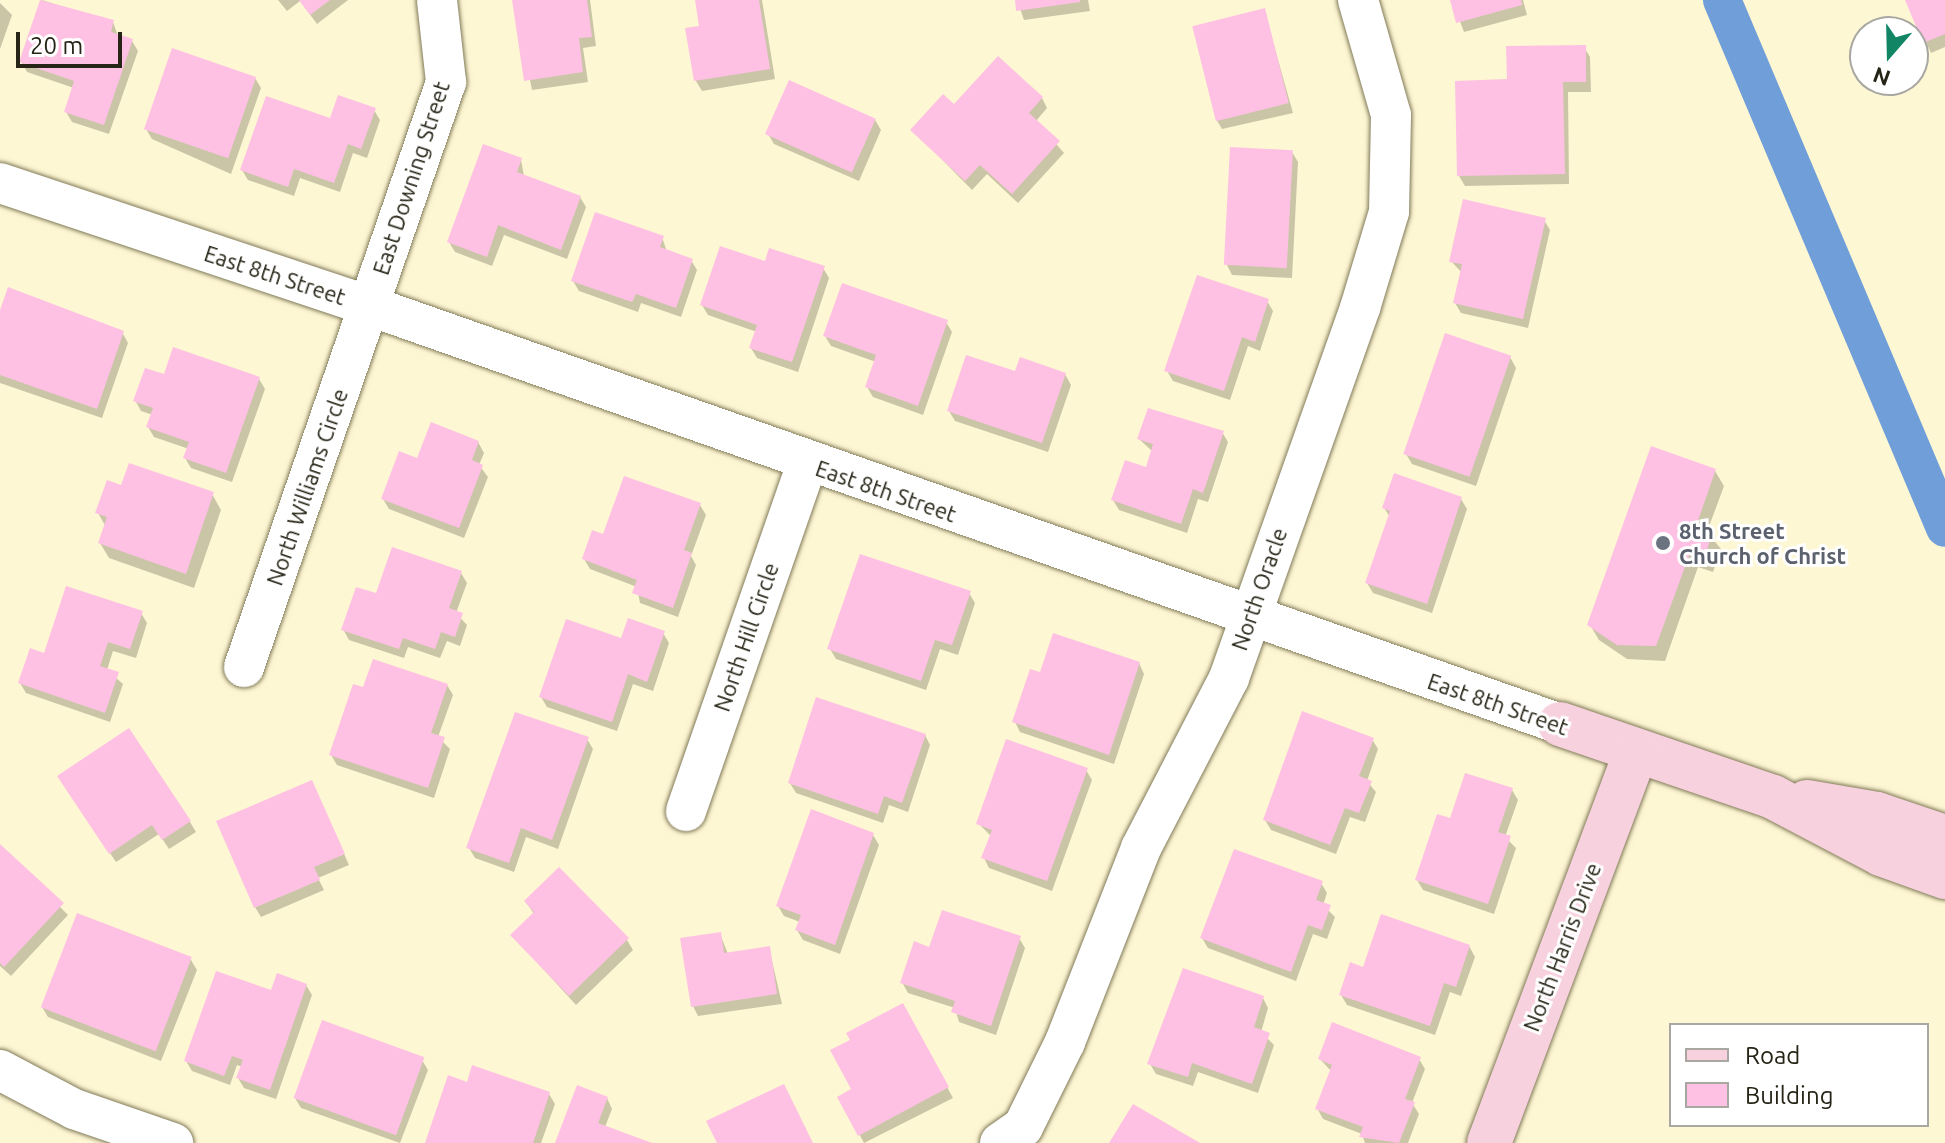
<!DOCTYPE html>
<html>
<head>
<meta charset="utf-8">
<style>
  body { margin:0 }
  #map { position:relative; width:1945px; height:1143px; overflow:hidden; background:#fef7d3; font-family:Ubuntu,sans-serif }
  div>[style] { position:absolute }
  .shadow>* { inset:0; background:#0003 }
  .canal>* { height:38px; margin:-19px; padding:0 19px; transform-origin:19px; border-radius:19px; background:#6f9ed9 }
  .building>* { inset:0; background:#fec1e3; transform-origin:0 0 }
  .roads { filter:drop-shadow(0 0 2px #817a5a) drop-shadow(0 0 2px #817a5a) }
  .street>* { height:40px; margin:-20px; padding:0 20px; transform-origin:20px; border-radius:20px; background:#fff }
  .secondary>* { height:44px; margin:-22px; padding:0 22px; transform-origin:22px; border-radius:22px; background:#f7d2de }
  .dots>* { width:22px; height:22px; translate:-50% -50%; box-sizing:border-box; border:4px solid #fff; border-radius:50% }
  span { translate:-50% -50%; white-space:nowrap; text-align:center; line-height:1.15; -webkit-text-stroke:6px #fff; paint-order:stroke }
  .street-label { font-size:22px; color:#262416 }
  .worship-label { font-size:22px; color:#5b616d; font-weight:700 }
  .left { translate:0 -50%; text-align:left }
  .legend { position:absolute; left:1669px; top:1023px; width:260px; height:104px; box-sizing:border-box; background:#fff; border:2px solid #a8a7a2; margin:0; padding:10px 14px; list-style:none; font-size:24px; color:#262416 }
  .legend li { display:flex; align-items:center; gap:16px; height:40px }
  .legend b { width:40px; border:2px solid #a8a7a2 }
  .north { position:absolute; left:1849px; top:16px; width:80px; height:80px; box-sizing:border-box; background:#fff; border:2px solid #a8a7a2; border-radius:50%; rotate:200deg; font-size:22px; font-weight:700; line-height:32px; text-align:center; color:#262416 }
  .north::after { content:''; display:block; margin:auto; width:28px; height:36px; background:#128565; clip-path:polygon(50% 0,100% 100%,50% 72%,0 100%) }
  .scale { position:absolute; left:16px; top:32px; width:106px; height:36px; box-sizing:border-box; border:4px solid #262416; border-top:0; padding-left:10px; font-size:24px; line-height:28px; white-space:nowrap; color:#262416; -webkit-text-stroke:6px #fff; paint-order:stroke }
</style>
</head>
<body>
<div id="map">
  <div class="shadow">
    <i style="clip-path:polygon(42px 0,113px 22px,118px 36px,132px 41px,138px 51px,109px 134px,72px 122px,66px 112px,74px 88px,27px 72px,21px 61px)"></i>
    <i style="clip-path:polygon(278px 0,348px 0,317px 24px,300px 1px,287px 11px)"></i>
    <i style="clip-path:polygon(514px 0,590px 0,596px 46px,583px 48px,588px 82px,532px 90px)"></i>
    <i style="clip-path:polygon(697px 0,762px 0,775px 79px,702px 91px,696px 81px,701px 27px)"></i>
    <i style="clip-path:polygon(1017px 0,1088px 0,1090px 11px,1024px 20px)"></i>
    <i style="clip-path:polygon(1452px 0,1523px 0,1527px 15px,1464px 32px)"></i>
    <i style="clip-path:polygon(1907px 0,1945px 0,1945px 47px,1931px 53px)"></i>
    <i style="clip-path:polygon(0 3px,12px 15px,0 49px)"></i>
    <i style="clip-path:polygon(1264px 10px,1293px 113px,1222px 129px,1216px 119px)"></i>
    <i style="clip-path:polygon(1584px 47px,1590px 57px,1591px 92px,1568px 92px,1569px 184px,1465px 186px,1459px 176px,1509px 81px)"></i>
    <i style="clip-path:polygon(255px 78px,261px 88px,231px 174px,152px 139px,146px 129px)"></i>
    <i style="clip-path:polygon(1042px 98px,1047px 108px,1036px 121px,1064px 153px,1018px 203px,987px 174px,972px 190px,913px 130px,954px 107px)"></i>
    <i style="clip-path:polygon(374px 110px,380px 120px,367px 158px,353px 153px,340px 192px,300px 178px,294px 196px,248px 180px,242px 170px,331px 120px)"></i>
    <i style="clip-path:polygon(875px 120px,881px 130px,859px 181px,774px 144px,768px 134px)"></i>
    <i style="clip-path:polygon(1292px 152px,1298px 162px,1292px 278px,1232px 275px,1227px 265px)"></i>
    <i style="clip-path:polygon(521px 160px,524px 176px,580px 197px,586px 207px,567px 259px,504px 235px,492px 266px,455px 252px,449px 242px)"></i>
    <i style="clip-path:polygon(1544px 220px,1550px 230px,1528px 328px,1461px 313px,1455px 303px,1462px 273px,1451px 261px)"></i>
    <i style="clip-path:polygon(662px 237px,667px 252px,691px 260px,697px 270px,681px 317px,641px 303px,638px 312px,579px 291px,573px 281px)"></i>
    <i style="clip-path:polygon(766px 264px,823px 268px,829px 278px,798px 372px,757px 358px,751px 348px,757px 332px,708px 315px,702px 305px)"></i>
    <i style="clip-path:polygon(9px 290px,122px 332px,128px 343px,102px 418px,0 383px,0 316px)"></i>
    <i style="clip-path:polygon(1267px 301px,1273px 311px,1260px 351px,1248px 346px,1230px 400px,1173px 381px,1167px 371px)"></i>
    <i style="clip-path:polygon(946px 322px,952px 332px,923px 415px,873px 397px,867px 387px,876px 362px,831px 346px,825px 336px)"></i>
    <i style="clip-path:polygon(1510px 357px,1516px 368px,1476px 486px,1412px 464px,1406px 454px)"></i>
    <i style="clip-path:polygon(1016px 374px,1065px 374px,1071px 385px,1048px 452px,955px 421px,949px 411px)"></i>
    <i style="clip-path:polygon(165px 377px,259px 379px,265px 389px,232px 482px,191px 468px,185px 458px,189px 449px,154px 437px,148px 427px,153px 415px,141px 411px,135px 400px)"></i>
    <i style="clip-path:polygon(1222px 432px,1228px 442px,1208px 502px,1198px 499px,1187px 533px,1119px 510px,1113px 500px,1148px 470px,1153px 452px,1139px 439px)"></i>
    <i style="clip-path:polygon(478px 442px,484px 453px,479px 465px,488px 477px,464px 538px,389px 509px,383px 499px,418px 461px)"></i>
    <i style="clip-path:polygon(1715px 471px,1724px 486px,1707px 532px,1721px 549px,1713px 572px,1698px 567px,1665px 661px,1627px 659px,1599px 640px,1590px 625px)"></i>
    <i style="clip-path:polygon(122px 488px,212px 494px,221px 510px,194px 588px,109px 558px,100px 543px,106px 527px,98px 513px)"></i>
    <i style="clip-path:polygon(1461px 499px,1467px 509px,1432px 613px,1373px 593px,1367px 583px,1390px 517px,1384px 508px)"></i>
    <i style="clip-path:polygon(700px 505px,706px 515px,691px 556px,696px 565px,678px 617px,640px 603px,637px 587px,590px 569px,584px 559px)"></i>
    <i style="clip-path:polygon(461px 573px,467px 583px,456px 613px,467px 625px,460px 646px,447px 641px,440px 658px,408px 647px,404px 658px,349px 640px,343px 629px,377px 596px)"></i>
    <i style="clip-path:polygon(969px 593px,975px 603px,958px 655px,940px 649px,926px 690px,836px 659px,830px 649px)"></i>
    <i style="clip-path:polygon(141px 613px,147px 623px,136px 658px,113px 651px,107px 670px,123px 684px,110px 722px,26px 693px,20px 683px,45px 655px)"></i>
    <i style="clip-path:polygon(663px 633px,669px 643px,653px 691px,633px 684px,617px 731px,547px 707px,541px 697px,622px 640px)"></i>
    <i style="clip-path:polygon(1139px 663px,1144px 674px,1114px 764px,1020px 732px,1015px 722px,1042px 674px)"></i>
    <i style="clip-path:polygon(447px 685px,453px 695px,438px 737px,450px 749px,434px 798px,337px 765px,331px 755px,364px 689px)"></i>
    <i style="clip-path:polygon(925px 735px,930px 745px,908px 812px,889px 805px,883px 823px,796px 793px,790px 783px)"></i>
    <i style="clip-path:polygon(587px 739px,593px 749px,558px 849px,526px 837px,514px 872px,475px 858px,469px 848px)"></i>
    <i style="clip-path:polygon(1372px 739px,1378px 749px,1367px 781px,1376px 792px,1365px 822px,1350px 817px,1336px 854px,1271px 830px,1265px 820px)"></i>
    <i style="clip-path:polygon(1086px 770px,1092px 780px,1052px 891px,989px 868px,984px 858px,991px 836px,978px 823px)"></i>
    <i style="clip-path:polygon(65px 786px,190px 822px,196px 832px,169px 849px,159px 834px,116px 862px)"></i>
    <i style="clip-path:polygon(1512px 790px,1518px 800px,1505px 837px,1516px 848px,1494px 914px,1423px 890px,1417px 880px,1451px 821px)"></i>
    <i style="clip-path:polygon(317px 793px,349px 865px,318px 878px,324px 890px,261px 917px,255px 907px)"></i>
    <i style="clip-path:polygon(873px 835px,879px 845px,840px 954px,803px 940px,797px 930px,800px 922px,784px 916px,778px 906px)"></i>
    <i style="clip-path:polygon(0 847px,68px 915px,11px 976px,0 966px)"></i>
    <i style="clip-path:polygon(1321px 883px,1327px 893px,1323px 905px,1335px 917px,1327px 939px,1313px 934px,1296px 981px,1208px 948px,1202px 938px)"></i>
    <i style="clip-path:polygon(526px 902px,627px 940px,633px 950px,576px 1005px,513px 936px,534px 914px)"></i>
    <i style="clip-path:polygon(720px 934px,728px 954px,769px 948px,782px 1004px,698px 1016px,693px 1006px)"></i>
    <i style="clip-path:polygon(1019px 938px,1025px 948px,996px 1035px,959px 1022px,955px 1008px,908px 993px,902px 982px,930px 950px)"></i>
    <i style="clip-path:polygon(1469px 946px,1475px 957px,1461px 996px,1450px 992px,1435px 1035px,1347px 1005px,1341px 995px,1365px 969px)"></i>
    <i style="clip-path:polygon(191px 960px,197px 970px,161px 1061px,48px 1017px,42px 1007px)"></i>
    <i style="clip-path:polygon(306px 985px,312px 995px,276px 1099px,244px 1088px,238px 1078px,242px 1067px,237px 1065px,230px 1085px,192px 1071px,186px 1061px,272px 993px)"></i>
    <i style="clip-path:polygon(1263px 998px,1268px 1008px,1261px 1032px,1274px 1045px,1258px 1093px,1198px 1072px,1193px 1086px,1156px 1074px,1150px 1064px)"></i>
    <i style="clip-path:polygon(902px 1005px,953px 1098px,864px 1143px,840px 1098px,853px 1090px,853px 1040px)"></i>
    <i style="clip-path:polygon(1320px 1059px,1419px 1059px,1425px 1069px,1412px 1103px,1419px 1114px,1408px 1143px,1365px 1143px,1362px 1134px,1323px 1119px,1317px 1108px,1331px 1071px)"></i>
    <i style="clip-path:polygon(422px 1060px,428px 1070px,400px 1143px,301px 1108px,295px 1098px)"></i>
    <i style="clip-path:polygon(468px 1084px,549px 1094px,555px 1104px,541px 1143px,427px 1143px)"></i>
    <i style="clip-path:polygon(607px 1098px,612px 1109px,605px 1127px,647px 1143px,557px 1143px)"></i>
  </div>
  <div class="canal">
    <i style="left:1722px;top:0;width:573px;rotate:67.1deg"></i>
  </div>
  <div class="building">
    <i style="clip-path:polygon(40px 0,114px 20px,111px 32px,133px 39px,104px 125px,64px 112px,74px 81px,19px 62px)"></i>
    <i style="clip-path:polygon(299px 0,330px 0,310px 15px)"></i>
    <i style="clip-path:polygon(512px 0,587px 0,592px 37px,579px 38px,583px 72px,524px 81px)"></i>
    <i style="clip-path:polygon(695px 0,759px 0,770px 69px,694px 81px,685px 28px,699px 26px)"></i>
    <i style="clip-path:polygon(1015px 0,1080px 0,1080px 2px,1016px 11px)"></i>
    <i style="clip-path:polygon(1450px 0,1521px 0,1522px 5px,1456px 23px)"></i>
    <i style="clip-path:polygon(1905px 0,1945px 0,1945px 34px,1923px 43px)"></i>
    <i style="left:1265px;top:8px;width:98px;height:75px;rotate:76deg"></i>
    <i style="clip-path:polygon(1586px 45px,1586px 82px,1563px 82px,1565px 174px,1457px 176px,1455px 81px,1507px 79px,1506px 46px)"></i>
    <i style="left:172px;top:48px;width:89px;height:86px;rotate:19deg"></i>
    <i style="clip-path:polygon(998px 56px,1043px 97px,1029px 113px,1060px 141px,1012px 194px,980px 165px,965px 181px,910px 130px,943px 94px,954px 104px)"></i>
    <i style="left:789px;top:80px;width:95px;height:59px;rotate:24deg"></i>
    <i style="clip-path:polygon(338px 95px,376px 108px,361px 149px,348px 144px,334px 183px,294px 169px,288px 187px,240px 170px,266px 96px,330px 118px)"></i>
    <i style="clip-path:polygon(483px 144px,522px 158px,517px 172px,581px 196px,561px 250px,498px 225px,487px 257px,447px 242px)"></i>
    <i style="left:1230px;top:147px;width:63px;height:118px;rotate:3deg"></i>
    <i style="clip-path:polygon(1463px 199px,1546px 218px,1523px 319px,1453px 303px,1462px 264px,1449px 262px)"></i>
    <i style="clip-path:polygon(595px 212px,664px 236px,660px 247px,693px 259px,676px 308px,636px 294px,632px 302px,571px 281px)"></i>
    <i style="clip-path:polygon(720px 246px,765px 261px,769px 248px,825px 266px,792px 362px,749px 348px,757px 325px,700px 305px)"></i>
    <i style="clip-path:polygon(1197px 275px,1269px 299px,1255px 342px,1242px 337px,1224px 391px,1164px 371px)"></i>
    <i style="clip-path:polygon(842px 283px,948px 320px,918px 406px,865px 387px,876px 355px,823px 336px)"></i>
    <i style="clip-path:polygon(8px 287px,124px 331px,97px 409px,0 375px,0 310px)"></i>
    <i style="left:1445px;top:333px;width:70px;height:128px;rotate:19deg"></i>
    <i style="clip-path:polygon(173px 347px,260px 377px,226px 473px,183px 458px,189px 442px,146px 427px,153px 408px,133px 401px,145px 368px,164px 374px)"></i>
    <i style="clip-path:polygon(966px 355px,1015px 371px,1020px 357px,1066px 373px,1042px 443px,947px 411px)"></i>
    <i style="clip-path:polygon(1148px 408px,1224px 431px,1203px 493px,1193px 489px,1181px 524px,1111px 500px,1125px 460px,1146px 467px,1153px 444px,1137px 439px)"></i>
    <i style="clip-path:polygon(431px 422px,479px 441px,472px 460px,483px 465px,459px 528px,381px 499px,399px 451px,417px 458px)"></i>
    <i style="clip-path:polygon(1651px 446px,1716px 469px,1696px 526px,1713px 532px,1704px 558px,1690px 553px,1656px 646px,1617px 645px,1587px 625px)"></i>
    <i style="clip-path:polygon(129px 463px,214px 492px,186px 574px,98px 543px,107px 517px,95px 513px,107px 480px,121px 485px)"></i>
    <i style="clip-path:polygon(1394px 473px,1462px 497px,1427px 604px,1365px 583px,1390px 511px,1382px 508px)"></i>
    <i style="clip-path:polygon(624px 476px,701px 503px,684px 550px,692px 553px,673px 608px,632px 593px,637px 580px,582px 559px,592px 530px,603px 534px)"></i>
    <i style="clip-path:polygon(392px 547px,462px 571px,449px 608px,463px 613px,455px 637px,441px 632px,435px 649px,403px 638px,399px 649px,341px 630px,356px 587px,376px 593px)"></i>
    <i style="clip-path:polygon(860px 554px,971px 591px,952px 645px,935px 640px,921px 681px,827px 649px)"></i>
    <i style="clip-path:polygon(66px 586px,143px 611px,130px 649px,108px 642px,100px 666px,119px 672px,105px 713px,18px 683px,30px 648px,44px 653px)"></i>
    <i style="clip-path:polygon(628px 618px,665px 631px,647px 682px,628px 674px,612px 722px,539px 697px,566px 619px,621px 638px)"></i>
    <i style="clip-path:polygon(1053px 633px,1140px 662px,1109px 755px,1012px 722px,1030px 669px,1040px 672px)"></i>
    <i style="clip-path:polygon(373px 659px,448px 684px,431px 733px,445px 737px,428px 788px,329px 755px,353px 684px,363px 687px)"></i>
    <i style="clip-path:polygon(816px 697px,926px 734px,902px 803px,884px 796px,878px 814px,788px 783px)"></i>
    <i style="clip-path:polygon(1302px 711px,1374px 738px,1359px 776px,1372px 781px,1359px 813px,1345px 808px,1330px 845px,1263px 820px)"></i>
    <i style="clip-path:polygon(515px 712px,589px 737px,552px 840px,521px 828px,509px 863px,466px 848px)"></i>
    <i style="clip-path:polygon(129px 728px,191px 821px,162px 840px,152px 825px,109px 854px,57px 776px)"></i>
    <i style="clip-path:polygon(1006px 739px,1088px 768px,1047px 881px,981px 858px,992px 830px,976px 824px)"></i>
    <i style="clip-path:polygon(1465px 773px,1513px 788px,1498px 832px,1511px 836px,1488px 904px,1415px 880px,1437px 814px,1450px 818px)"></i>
    <i style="clip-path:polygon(312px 780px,345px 854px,314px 867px,320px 880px,254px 908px,216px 821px)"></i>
    <i style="clip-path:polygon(811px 809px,874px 833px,835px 945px,795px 930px,801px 915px,776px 906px)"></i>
    <i style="clip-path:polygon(0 844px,64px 903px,4px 967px,0 963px)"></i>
    <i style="clip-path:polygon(1234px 849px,1323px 881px,1316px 900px,1331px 905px,1322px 930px,1308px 925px,1291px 972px,1200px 938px)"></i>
    <i style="clip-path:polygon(559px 867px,629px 938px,569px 996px,510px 935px,534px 912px,524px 901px)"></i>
    <i style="clip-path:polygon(942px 910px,1021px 936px,991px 1026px,951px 1012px,955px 1001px,900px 983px,914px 941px,929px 947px)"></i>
    <i style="left:77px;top:913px;width:123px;height:101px;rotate:21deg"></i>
    <i style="clip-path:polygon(1381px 914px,1470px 945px,1456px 987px,1444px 983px,1430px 1026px,1339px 995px,1350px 962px,1363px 967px)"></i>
    <i style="clip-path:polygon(721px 932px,724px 953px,770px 946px,777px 994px,691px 1007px,680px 938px)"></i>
    <i style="clip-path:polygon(1183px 968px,1264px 996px,1254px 1027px,1270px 1033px,1252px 1084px,1192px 1063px,1188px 1077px,1147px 1064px)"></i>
    <i style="clip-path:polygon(216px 971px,271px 990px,277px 973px,307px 984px,270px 1090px,236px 1078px,243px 1060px,232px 1056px,224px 1076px,184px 1061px)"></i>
    <i style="clip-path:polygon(903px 1003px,949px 1087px,858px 1136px,837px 1097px,851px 1089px,830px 1050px,850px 1040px,846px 1033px)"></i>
    <i style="left:322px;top:1020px;width:109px;height:83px;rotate:20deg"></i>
    <i style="clip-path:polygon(1332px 1022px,1421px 1057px,1405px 1099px,1415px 1102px,1399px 1143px,1359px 1137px,1363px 1127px,1315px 1109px,1332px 1065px,1318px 1059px)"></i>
    <i style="clip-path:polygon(472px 1065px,550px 1092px,533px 1143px,425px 1143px,448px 1075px,467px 1082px)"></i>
    <i style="clip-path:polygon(784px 1084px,813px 1143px,717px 1143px,706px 1121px)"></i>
    <i style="clip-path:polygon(577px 1085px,608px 1097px,598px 1123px,652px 1143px,555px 1143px)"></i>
    <i style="clip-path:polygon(1133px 1104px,1200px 1143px,1109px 1143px)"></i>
  </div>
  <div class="roads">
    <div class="street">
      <i style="left:0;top:183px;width:390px;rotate:18.4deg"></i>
      <i style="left:370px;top:306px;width:1261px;rotate:19.35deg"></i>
      <i style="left:244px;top:667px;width:619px;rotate:-70.95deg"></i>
      <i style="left:446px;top:82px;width:82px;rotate:-96.3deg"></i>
      <i style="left:686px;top:811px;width:368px;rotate:-70.8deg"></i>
      <i style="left:0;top:1070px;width:84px;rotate:27.8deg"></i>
      <i style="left:74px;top:1109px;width:105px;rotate:19deg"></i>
      <i style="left:1000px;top:1143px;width:28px;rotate:-35deg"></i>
      <i style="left:1023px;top:1127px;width:95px;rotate:-63.7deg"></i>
      <i style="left:1065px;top:1042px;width:208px;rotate:-68.6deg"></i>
      <i style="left:1141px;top:848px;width:191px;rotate:-62.6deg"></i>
      <i style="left:1229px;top:678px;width:393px;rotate:-70.5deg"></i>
      <i style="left:1360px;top:308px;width:100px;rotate:-73.2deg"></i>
      <i style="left:1389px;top:212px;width:97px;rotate:-88.8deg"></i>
      <i style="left:1391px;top:115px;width:120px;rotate:-106deg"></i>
    </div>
    <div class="secondary">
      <i style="left:1560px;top:724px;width:225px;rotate:18.9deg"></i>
      <i style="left:1773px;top:797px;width:122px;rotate:27.8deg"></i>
      <i style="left:1881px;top:854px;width:68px;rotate:19.8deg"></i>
      <i style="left:1807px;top:802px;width:71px;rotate:9.7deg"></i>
      <i style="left:1877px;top:814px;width:72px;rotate:18.7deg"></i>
      <i style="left:1489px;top:1143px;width:419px;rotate:-69.4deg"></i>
    </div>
  </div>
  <div class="dots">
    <i style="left:1663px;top:543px;background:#6b7280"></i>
  </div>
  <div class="street-label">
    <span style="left:411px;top:178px;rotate:-72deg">East Downing Street</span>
    <span style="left:275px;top:275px;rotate:18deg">East 8th Street</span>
    <span style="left:307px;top:487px;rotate:-71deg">North Williams Circle</span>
    <span style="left:886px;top:491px;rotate:19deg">East 8th Street</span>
    <span style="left:1259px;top:589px;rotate:-71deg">North Oracle</span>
    <span style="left:746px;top:637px;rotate:-71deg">North Hill Circle</span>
    <span style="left:1498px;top:704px;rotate:19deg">East 8th Street</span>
    <span style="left:1562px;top:947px;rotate:-69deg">North Harris Drive</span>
  </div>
  <div class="worship-label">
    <span class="left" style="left:1679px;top:543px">8th Street<br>Church of Christ</span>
  </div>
  <ul class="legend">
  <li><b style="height:10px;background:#f7d2de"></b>Road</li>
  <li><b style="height:22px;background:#fec1e3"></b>Building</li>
  </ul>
  <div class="north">N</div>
  <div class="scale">20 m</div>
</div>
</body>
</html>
